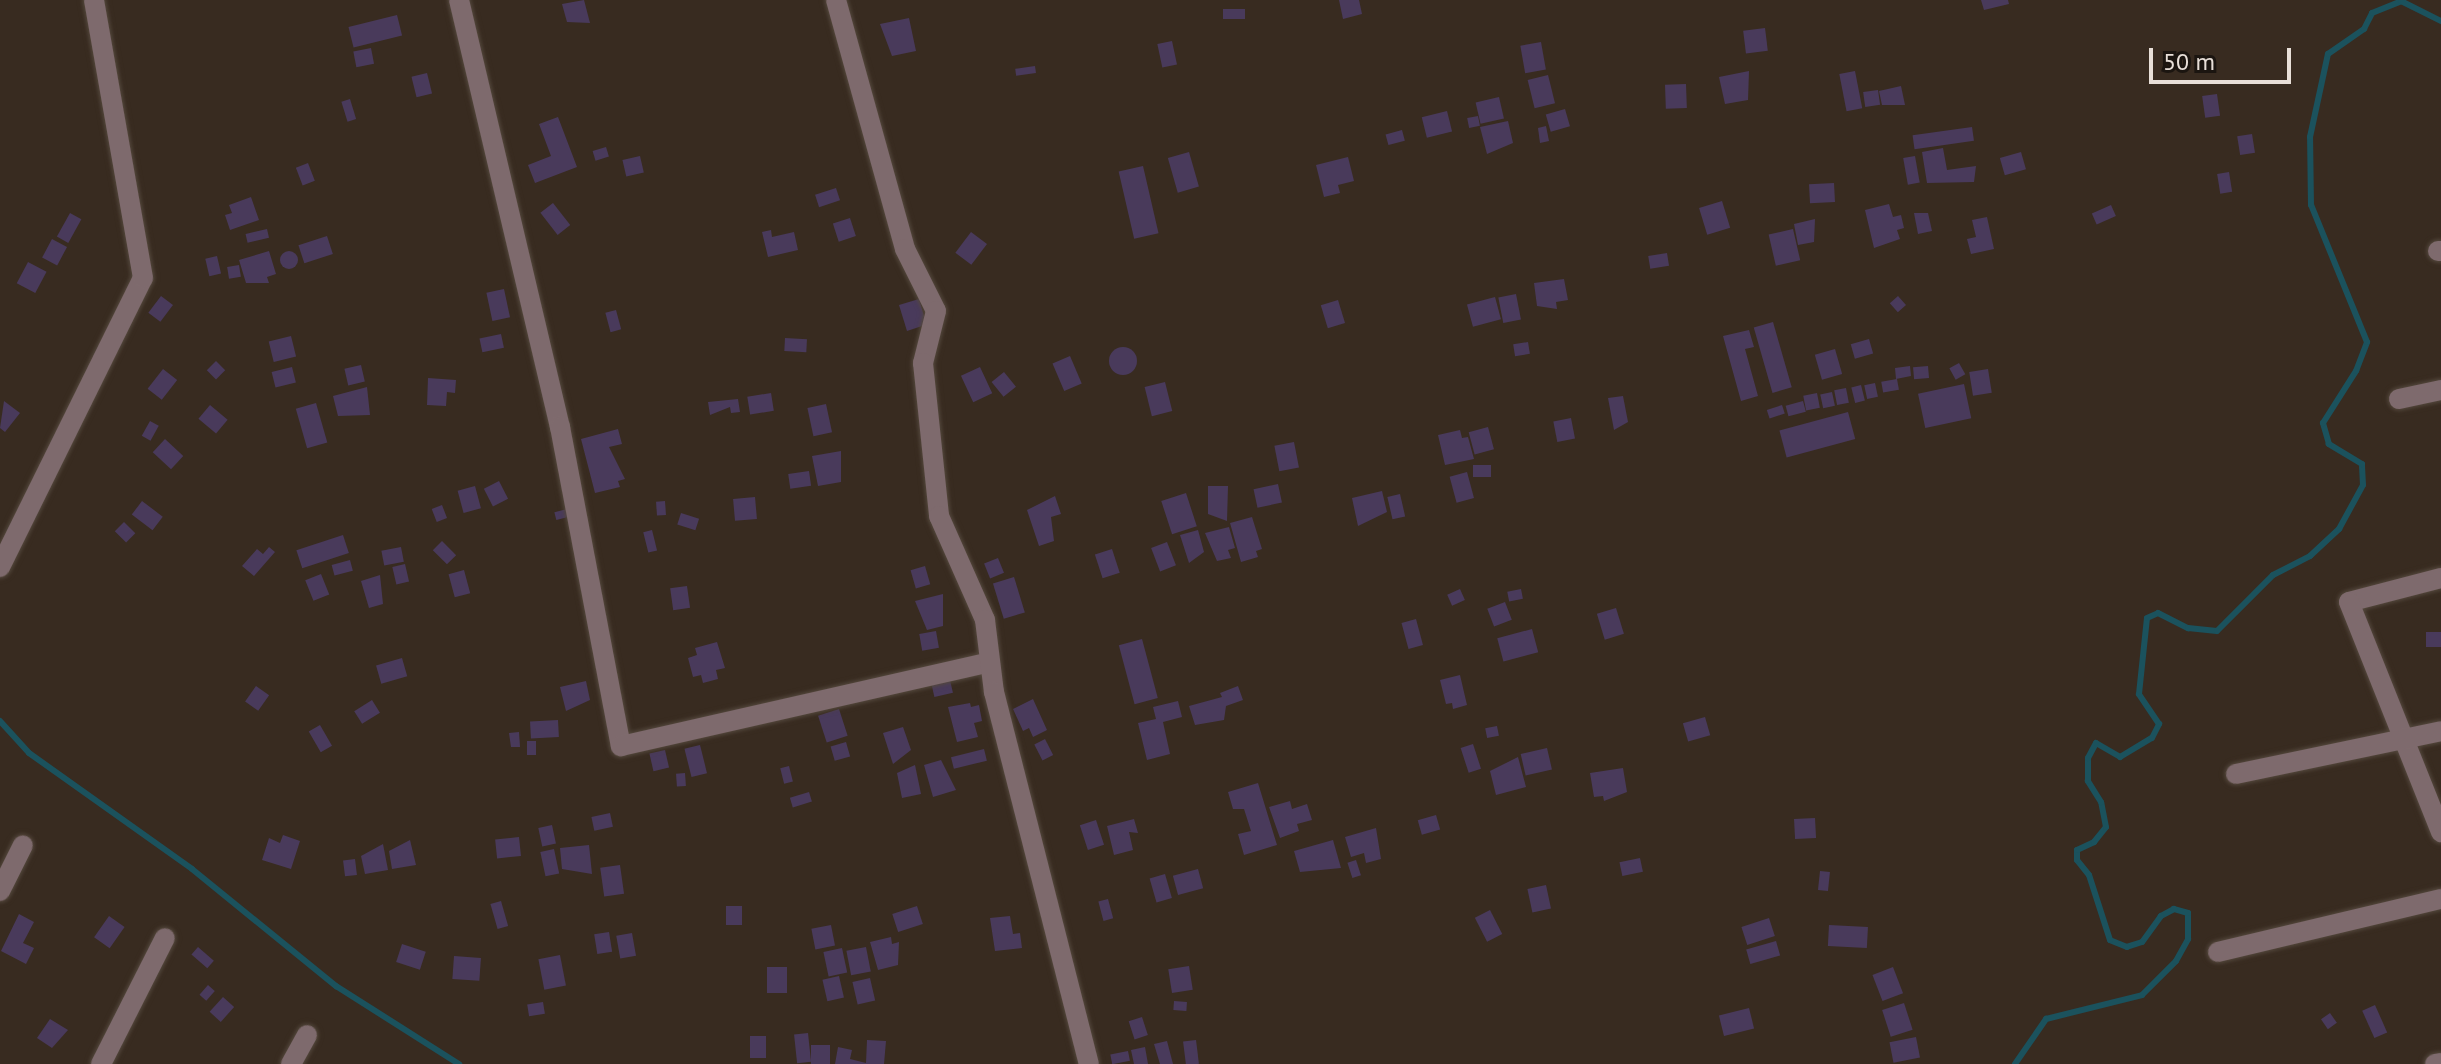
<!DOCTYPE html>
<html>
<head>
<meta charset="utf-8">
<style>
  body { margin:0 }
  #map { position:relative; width:2441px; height:1064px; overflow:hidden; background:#382b20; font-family:"PT Sans",sans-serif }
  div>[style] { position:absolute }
  .stream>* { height:6px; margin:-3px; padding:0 3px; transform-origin:3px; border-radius:3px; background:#1b525d }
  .building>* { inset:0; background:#493a5b; transform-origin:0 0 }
  .round { border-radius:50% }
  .roads { filter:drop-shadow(0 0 2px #54483d) drop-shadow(0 0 2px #54483d) }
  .minor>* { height:20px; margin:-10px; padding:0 10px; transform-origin:10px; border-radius:10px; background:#7e6a6d }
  span { translate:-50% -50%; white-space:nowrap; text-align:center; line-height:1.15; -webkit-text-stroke:8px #1b1510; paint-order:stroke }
  .scale { position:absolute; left:2149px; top:48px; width:142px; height:36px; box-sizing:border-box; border:4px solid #e8dfd8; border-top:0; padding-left:10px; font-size:24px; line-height:28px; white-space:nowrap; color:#e8dfd8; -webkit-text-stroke:6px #1b1510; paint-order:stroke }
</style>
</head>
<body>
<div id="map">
  <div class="stream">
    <i style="left:0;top:721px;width:43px;rotate:47.8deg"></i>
    <i style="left:29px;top:753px;width:200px;rotate:35.4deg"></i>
    <i style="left:192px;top:869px;width:186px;rotate:39.1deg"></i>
    <i style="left:336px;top:986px;width:146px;rotate:32.4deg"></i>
    <i style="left:2015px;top:1064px;width:55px;rotate:-55.4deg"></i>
    <i style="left:2046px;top:1019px;width:99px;rotate:-14deg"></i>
    <i style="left:2142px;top:995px;width:48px;rotate:-45deg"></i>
    <i style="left:2176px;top:961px;width:25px;rotate:-61deg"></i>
    <i style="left:2188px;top:939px;width:26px;rotate:-90deg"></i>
    <i style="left:2188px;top:913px;width:15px;rotate:-164deg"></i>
    <i style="left:2174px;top:909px;width:15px;rotate:152deg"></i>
    <i style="left:2161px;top:916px;width:32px;rotate:126deg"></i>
    <i style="left:2142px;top:942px;width:16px;rotate:162deg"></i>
    <i style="left:2127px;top:947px;width:18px;rotate:-158deg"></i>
    <i style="left:2110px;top:940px;width:68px;rotate:-107.9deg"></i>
    <i style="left:2089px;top:875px;width:19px;rotate:-129deg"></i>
    <i style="left:2077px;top:860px;width:10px;rotate:-90deg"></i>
    <i style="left:2077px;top:850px;width:19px;rotate:-25deg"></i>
    <i style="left:2094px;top:842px;width:19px;rotate:-51deg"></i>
    <i style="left:2106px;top:827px;width:25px;rotate:-101deg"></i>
    <i style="left:2101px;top:802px;width:25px;rotate:-122deg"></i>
    <i style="left:2088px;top:781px;width:23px;rotate:-90deg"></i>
    <i style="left:2088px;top:758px;width:17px;rotate:-62deg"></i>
    <i style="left:2096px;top:743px;width:28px;rotate:30deg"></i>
    <i style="left:2120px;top:757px;width:37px;rotate:-31deg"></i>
    <i style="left:2152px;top:738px;width:16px;rotate:-63deg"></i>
    <i style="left:2159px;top:724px;width:36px;rotate:-124deg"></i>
    <i style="left:2139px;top:694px;width:76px;rotate:-84deg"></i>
    <i style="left:2147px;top:618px;width:12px;rotate:-24deg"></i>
    <i style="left:2158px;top:613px;width:34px;rotate:27deg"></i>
    <i style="left:2188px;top:628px;width:29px;rotate:6deg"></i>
    <i style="left:2217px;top:631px;width:79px;rotate:-45deg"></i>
    <i style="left:2273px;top:575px;width:42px;rotate:-27.2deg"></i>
    <i style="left:2310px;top:556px;width:40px;rotate:-43deg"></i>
    <i style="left:2339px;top:529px;width:50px;rotate:-61.4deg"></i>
    <i style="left:2363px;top:485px;width:21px;rotate:-93deg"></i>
    <i style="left:2362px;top:464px;width:39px;rotate:-149deg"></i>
    <i style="left:2329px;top:444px;width:22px;rotate:-106deg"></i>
    <i style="left:2323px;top:423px;width:62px;rotate:-57.6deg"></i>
    <i style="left:2356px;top:371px;width:31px;rotate:-69deg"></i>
    <i style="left:2367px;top:342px;width:148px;rotate:-112.2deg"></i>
    <i style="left:2311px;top:205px;width:68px;rotate:-90.8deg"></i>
    <i style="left:2310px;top:137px;width:85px;rotate:-77.8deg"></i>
    <i style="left:2328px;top:54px;width:44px;rotate:-34.8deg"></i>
    <i style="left:2364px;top:29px;width:18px;rotate:-63deg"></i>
    <i style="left:2372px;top:13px;width:31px;rotate:-22deg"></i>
    <i style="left:2401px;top:1px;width:45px;rotate:26.6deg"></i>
  </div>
  <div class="building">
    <i style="clip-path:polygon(584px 0,590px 23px,567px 22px,562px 4px)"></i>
    <i style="clip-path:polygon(1339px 0,1359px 0,1362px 14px,1343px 19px)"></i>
    <i style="clip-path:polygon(1981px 0,2008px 0,2009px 4px,1984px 10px)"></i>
    <i style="left:1245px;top:9px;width:10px;height:22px;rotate:90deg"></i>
    <i style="left:397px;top:15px;width:21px;height:50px;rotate:76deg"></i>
    <i style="clip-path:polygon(909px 18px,916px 51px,892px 56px,880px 24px)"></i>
    <i style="left:1765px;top:28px;width:23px;height:22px;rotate:83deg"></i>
    <i style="left:1172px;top:41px;width:24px;height:15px;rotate:78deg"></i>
    <i style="left:1541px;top:42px;width:28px;height:21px;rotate:80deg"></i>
    <i style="left:371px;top:48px;width:16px;height:18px;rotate:79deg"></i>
    <i style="left:1035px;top:66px;width:7px;height:20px;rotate:82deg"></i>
    <i style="clip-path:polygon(1749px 71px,1748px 100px,1725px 104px,1719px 77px)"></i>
    <i style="left:1855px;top:71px;width:38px;height:16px;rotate:79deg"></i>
    <i style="left:427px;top:73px;width:21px;height:16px;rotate:76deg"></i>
    <i style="left:1548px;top:75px;width:29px;height:21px;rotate:76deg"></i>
    <i style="left:1686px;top:84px;width:24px;height:21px;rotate:88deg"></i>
    <i style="clip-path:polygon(1901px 86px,1905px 105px,1882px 105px,1879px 91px)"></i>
    <i style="left:1878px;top:90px;width:15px;height:15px;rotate:82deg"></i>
    <i style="left:2217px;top:94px;width:22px;height:15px;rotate:82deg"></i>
    <i style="left:1499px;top:97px;width:22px;height:24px;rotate:77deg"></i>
    <i style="left:350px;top:99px;width:21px;height:9px;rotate:73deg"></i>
    <i style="left:1565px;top:109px;width:18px;height:20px;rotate:74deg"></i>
    <i style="left:1447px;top:111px;width:21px;height:26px;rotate:76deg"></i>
    <i style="left:1478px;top:116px;width:10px;height:11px;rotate:79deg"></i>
    <i style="clip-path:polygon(558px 117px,577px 167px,535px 183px,528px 165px,551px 156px,539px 124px)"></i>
    <i style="clip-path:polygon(1508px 121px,1513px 143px,1487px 154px,1480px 127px)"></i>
    <i style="clip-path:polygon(1546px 126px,1549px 141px,1540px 143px,1538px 128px)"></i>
    <i style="left:1972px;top:127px;width:14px;height:60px;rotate:82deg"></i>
    <i style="left:1402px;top:130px;width:11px;height:17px;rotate:75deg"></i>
    <i style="left:2252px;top:134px;width:19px;height:15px;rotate:81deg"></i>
    <i style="left:606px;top:147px;width:10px;height:14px;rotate:73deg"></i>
    <i style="clip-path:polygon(1943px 148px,1947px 170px,1976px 166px,1974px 182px,1927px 183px,1922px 152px)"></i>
    <i style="left:1189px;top:152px;width:36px;height:22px;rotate:74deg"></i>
    <i style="left:2021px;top:152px;width:18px;height:22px;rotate:74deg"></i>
    <i style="left:640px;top:156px;width:17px;height:18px;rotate:77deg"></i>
    <i style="left:1915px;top:156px;width:27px;height:12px;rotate:80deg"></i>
    <i style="clip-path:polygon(1348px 157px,1354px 181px,1338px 185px,1340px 193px,1324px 197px,1316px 165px)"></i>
    <i style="left:308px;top:163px;width:19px;height:13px;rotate:69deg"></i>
    <i style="left:1143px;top:166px;width:69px;height:25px;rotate:77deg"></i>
    <i style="left:2229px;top:172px;width:20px;height:12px;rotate:81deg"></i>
    <i style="left:1834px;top:183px;width:19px;height:25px;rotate:87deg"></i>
    <i style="left:836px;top:188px;width:13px;height:22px;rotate:72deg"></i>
    <i style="clip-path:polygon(251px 197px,259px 220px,230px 230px,225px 215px,232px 213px,229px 205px)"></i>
    <i style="left:1722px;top:201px;width:28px;height:24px;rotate:73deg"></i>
    <i style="left:553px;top:203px;width:28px;height:16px;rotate:52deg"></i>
    <i style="clip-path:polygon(1889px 204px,1893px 217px,1901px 215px,1904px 228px,1897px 230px,1900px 239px,1874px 248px,1865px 210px)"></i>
    <i style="left:2111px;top:205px;width:12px;height:21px;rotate:66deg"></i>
    <i style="left:70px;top:213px;width:13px;height:27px;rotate:29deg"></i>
    <i style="clip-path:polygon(1914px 213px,1928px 213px,1932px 231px,1918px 234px)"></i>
    <i style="clip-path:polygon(1987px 217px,1994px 249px,1971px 254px,1967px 239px,1976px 237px,1972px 220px)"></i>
    <i style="left:850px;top:218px;width:19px;height:18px;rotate:72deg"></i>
    <i style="clip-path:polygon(1815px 219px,1814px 242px,1798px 245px,1794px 224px)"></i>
    <i style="left:267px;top:229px;width:9px;height:22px;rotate:77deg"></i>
    <i style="left:1793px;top:229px;width:32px;height:25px;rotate:77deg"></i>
    <i style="clip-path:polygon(771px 230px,772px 237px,794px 232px,798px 250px,768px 257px,762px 232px)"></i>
    <i style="left:971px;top:232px;width:20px;height:26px;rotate:37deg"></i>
    <i style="left:327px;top:236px;width:19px;height:30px;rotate:72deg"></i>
    <i style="left:52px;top:239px;width:17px;height:21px;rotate:28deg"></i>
    <i style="clip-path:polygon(269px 251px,276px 274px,267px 277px,269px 283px,246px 283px,239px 260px)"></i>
    <i class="round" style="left:280px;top:251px;width:18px;height:18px"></i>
    <i style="left:1667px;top:253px;width:13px;height:19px;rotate:81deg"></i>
    <i style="left:217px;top:256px;width:18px;height:12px;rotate:77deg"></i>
    <i style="left:28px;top:262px;width:21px;height:24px;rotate:28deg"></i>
    <i style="left:239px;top:265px;width:12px;height:12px;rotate:81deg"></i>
    <i style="clip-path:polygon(1564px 279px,1568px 300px,1556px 302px,1557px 309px,1537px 306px,1534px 283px)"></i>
    <i style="left:504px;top:289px;width:29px;height:18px;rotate:78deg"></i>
    <i style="left:1516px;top:294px;width:26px;height:18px;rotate:79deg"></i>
    <i style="left:161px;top:296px;width:15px;height:21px;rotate:37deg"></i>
    <i style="left:1898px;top:296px;width:12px;height:11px;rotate:48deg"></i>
    <i style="left:1495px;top:297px;width:23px;height:29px;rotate:75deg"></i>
    <i style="clip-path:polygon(919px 299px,925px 319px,922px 326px,907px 331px,899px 305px)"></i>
    <i style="left:1338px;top:300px;width:24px;height:18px;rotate:73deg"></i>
    <i style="left:616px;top:310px;width:20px;height:11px;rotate:75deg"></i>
    <i style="left:1773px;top:322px;width:68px;height:20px;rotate:74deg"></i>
    <i style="clip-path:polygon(1749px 330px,1754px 347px,1745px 349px,1758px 396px,1741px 401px,1723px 336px)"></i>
    <i style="left:501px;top:334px;width:14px;height:22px;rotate:78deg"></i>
    <i style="left:291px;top:336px;width:21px;height:23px;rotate:76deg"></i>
    <i style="left:785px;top:338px;width:22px;height:13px;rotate:3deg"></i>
    <i style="left:1869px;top:339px;width:15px;height:19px;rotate:74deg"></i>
    <i style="left:1528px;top:342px;width:12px;height:15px;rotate:81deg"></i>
    <i class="round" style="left:1109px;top:347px;width:28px;height:28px"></i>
    <i style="left:1835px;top:349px;width:26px;height:21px;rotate:74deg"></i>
    <i style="left:1070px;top:356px;width:30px;height:19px;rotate:67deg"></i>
    <i style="left:216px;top:361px;width:13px;height:13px;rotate:45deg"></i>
    <i style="left:1959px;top:363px;width:13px;height:11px;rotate:61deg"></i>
    <i style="left:361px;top:365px;width:17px;height:17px;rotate:77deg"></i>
    <i style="clip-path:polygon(1910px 366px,1911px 376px,1896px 379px,1895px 368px)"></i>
    <i style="left:1928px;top:366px;width:12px;height:15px;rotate:85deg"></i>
    <i style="left:292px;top:367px;width:16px;height:21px;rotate:76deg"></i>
    <i style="left:980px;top:367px;width:29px;height:21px;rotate:65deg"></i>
    <i style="left:163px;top:369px;width:18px;height:25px;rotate:38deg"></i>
    <i style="left:1988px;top:369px;width:24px;height:19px;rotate:81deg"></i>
    <i style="left:1004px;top:372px;width:19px;height:16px;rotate:51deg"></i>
    <i style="clip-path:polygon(428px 378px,456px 380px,455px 393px,447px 392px,446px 406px,427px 405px)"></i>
    <i style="left:1897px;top:379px;width:11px;height:16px;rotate:80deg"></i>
    <i style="left:1165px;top:382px;width:30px;height:21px;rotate:76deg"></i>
    <i style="left:1875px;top:383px;width:14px;height:11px;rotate:78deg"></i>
    <i style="left:1964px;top:384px;width:35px;height:47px;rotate:78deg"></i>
    <i style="left:1861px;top:385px;width:16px;height:10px;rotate:76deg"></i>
    <i style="clip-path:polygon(367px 387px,370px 415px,338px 416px,333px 396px)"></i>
    <i style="left:1846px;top:388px;width:15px;height:12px;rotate:79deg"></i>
    <i style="left:1832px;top:392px;width:14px;height:12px;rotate:78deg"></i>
    <i style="left:771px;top:393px;width:18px;height:24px;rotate:81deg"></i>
    <i style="left:1817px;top:393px;width:15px;height:14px;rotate:79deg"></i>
    <i style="clip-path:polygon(1623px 396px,1628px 422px,1614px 430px,1608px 398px)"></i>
    <i style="clip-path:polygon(738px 399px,740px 412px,731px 413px,730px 407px,710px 415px,708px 402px)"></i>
    <i style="clip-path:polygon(4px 401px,20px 413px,5px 432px,0 428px)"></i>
    <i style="left:1803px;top:401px;width:11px;height:18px;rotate:75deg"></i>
    <i style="left:316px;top:403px;width:41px;height:21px;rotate:74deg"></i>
    <i style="left:826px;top:404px;width:29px;height:19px;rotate:78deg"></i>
    <i style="left:210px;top:405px;width:23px;height:18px;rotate:40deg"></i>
    <i style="left:1782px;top:405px;width:9px;height:16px;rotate:72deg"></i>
    <i style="left:1848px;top:412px;width:28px;height:71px;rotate:75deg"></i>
    <i style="left:1571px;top:418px;width:21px;height:18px;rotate:79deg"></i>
    <i style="left:150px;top:421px;width:10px;height:17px;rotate:29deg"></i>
    <i style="left:1488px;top:427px;width:23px;height:20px;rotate:75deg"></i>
    <i style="clip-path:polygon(618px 429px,622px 444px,609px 447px,625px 479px,618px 481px,620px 487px,595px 493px,581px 439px)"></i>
    <i style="clip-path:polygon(1460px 430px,1462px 438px,1468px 437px,1474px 459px,1445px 465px,1438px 435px)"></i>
    <i style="left:165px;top:439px;width:25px;height:18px;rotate:43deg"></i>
    <i style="left:1294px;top:442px;width:26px;height:20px;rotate:79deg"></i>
    <i style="clip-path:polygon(841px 451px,841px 482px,818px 486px,812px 456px)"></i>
    <i style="left:1491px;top:465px;width:12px;height:18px;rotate:90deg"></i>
    <i style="left:809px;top:471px;width:15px;height:21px;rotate:82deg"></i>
    <i style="left:1467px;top:472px;width:27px;height:18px;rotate:75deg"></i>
    <i style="left:499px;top:481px;width:20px;height:17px;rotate:63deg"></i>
    <i style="left:1278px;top:484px;width:19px;height:25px;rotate:78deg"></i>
    <i style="left:475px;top:486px;width:23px;height:18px;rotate:75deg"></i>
    <i style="clip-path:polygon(1208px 486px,1228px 486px,1227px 521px,1208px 514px)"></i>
    <i style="clip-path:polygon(1382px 491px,1387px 512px,1358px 526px,1352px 498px)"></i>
    <i style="left:1186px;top:493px;width:35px;height:26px;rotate:72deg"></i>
    <i style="left:1400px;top:494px;width:23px;height:13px;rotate:77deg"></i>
    <i style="clip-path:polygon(1055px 496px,1061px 514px,1051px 517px,1054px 541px,1039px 546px,1027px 510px)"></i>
    <i style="left:755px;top:497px;width:22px;height:22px;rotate:85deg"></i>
    <i style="left:142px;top:501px;width:26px;height:17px;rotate:37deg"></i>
    <i style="left:665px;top:501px;width:14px;height:9px;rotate:86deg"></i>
    <i style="left:442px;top:505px;width:14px;height:11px;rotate:69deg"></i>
    <i style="left:567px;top:509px;width:8px;height:13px;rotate:76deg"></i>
    <i style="left:681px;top:513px;width:19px;height:12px;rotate:18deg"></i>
    <i style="clip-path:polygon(1252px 517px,1262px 549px,1256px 551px,1258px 557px,1241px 562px,1230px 523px)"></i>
    <i style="left:124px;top:522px;width:16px;height:13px;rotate:45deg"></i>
    <i style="clip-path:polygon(1229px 527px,1235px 548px,1228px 550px,1231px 558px,1217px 561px,1205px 533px)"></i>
    <i style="left:652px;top:530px;width:21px;height:9px;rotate:76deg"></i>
    <i style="clip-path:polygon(1198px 530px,1204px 552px,1189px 563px,1180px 535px)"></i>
    <i style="left:343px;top:535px;width:19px;height:49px;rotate:72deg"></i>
    <i style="left:442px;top:541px;width:20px;height:13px;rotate:45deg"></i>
    <i style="left:1167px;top:542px;width:25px;height:17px;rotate:69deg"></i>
    <i style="clip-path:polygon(269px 547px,275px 552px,254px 576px,242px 566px,257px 549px,263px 554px)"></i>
    <i style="left:401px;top:547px;width:15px;height:20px;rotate:79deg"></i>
    <i style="left:1112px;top:549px;width:25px;height:18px;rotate:72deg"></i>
    <i style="left:998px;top:558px;width:16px;height:15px;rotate:68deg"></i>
    <i style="left:350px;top:560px;width:11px;height:19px;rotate:75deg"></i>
    <i style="left:405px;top:564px;width:18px;height:13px;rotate:77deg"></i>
    <i style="left:925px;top:566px;width:19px;height:15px;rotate:74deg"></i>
    <i style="left:464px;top:570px;width:24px;height:16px;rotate:75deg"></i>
    <i style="left:321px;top:574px;width:22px;height:17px;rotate:68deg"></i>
    <i style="clip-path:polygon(380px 575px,383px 604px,369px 608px,361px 581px)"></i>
    <i style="left:1014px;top:577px;width:37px;height:22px;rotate:73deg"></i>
    <i style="left:687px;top:586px;width:22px;height:17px;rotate:82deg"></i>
    <i style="left:1460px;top:589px;width:12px;height:14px;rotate:66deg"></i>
    <i style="left:1521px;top:589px;width:10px;height:14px;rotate:79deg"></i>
    <i style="clip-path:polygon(943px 594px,943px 626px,927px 630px,915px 601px)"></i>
    <i style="left:1505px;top:602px;width:19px;height:19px;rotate:69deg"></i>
    <i style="left:1616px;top:608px;width:27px;height:20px;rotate:73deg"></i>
    <i style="left:1416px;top:619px;width:27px;height:15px;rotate:75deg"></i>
    <i style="left:1532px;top:629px;width:24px;height:36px;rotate:75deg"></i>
    <i style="left:936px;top:631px;width:17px;height:17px;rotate:80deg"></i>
    <i style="left:2426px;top:632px;width:15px;height:15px"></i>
    <i style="left:1142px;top:639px;width:61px;height:24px;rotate:75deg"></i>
    <i style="clip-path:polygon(717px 642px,725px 668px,716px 670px,718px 679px,703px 683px,701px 675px,693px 677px,688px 658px,697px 655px,695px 648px)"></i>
    <i style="left:402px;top:658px;width:19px;height:27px;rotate:74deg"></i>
    <i style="clip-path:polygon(1460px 675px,1467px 705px,1453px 709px,1452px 703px,1446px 704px,1440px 680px)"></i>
    <i style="left:950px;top:680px;width:13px;height:19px;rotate:77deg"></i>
    <i style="clip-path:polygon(586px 681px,590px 700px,566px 711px,560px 687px)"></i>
    <i style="left:256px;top:686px;width:16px;height:19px;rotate:35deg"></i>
    <i style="clip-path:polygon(1238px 686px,1243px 700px,1226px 706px,1224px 720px,1195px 725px,1189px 706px,1222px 697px,1220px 693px)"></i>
    <i style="clip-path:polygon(1033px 699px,1047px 730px,1033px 737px,1029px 728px,1023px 731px,1013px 709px)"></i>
    <i style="left:372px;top:700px;width:15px;height:21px;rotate:58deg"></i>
    <i style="clip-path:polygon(1178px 701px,1182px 717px,1163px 722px,1170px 754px,1147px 760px,1138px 723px,1156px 719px,1153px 707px)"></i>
    <i style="clip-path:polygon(970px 703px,971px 707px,979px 705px,982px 721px,974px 723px,978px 737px,957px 742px,948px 707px)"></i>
    <i style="left:839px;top:709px;width:28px;height:22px;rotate:72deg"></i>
    <i style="left:1705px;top:717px;width:19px;height:23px;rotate:74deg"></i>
    <i style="left:558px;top:720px;width:17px;height:28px;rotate:87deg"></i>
    <i style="left:320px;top:725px;width:24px;height:13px;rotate:60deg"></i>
    <i style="left:1497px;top:726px;width:10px;height:12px;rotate:79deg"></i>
    <i style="clip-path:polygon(903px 727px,911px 750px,893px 764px,883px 733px)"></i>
    <i style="clip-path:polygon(519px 732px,520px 747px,511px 747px,509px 733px)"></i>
    <i style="left:1045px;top:739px;width:18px;height:12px;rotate:63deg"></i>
    <i style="left:527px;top:741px;width:9px;height:14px"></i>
    <i style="left:846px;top:742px;width:15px;height:16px;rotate:74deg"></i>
    <i style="left:1473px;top:744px;width:26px;height:13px;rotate:72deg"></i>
    <i style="left:700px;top:745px;width:29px;height:16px;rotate:76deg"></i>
    <i style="left:1547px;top:748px;width:22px;height:27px;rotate:77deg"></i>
    <i style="left:984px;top:749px;width:12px;height:34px;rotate:76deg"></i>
    <i style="left:665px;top:750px;width:18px;height:16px;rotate:77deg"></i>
    <i style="clip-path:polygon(1518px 757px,1526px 787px,1496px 795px,1490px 771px)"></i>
    <i style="clip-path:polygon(941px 760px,956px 790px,933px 797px,924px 765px)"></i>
    <i style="clip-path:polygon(915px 765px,921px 794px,902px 798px,897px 773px)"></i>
    <i style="left:789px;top:766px;width:16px;height:9px;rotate:76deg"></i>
    <i style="clip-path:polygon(1623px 768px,1627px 792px,1604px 801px,1603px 796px,1594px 797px,1590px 773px)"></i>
    <i style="left:685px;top:773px;width:13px;height:9px;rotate:86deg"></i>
    <i style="clip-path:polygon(1258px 783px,1277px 845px,1244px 855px,1238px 834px,1251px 831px,1244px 809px,1233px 809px,1228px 792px)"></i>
    <i style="left:809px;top:792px;width:10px;height:20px;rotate:73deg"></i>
    <i style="clip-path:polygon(1290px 801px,1292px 809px,1307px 804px,1312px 820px,1297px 824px,1299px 831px,1280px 838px,1269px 807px)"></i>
    <i style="left:610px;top:813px;width:14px;height:19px;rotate:78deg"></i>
    <i style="left:1436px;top:815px;width:15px;height:19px;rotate:74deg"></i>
    <i style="left:1815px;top:818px;width:20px;height:21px;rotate:87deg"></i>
    <i style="clip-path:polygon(1134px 819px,1138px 833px,1129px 832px,1133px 850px,1114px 855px,1107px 826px)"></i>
    <i style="left:1096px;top:820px;width:26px;height:17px;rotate:72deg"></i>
    <i style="left:552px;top:825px;width:19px;height:14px;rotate:78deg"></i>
    <i style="clip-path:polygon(1376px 828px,1381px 859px,1366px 863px,1364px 853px,1351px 857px,1345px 837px)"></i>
    <i style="clip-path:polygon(283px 835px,300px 841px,291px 869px,262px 860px,269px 838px,280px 843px)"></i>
    <i style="left:519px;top:837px;width:19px;height:24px;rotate:84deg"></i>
    <i style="clip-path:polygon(410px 840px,416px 865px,392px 869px,389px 851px)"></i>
    <i style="clip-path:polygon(1333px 840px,1341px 868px,1300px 872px,1294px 851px)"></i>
    <i style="clip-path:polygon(383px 844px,388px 870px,365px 874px,361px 856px)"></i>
    <i style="clip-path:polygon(589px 845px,592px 874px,562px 869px,560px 848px)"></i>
    <i style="left:554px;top:849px;width:25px;height:14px;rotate:78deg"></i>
    <i style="left:1640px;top:858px;width:14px;height:21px;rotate:78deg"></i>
    <i style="left:355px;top:859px;width:16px;height:12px;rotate:83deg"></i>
    <i style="left:1356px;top:860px;width:16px;height:9px;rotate:72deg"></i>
    <i style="left:620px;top:865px;width:29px;height:20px;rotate:82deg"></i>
    <i style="left:1198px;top:869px;width:20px;height:26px;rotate:75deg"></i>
    <i style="left:1820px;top:871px;width:10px;height:19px;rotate:6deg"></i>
    <i style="left:1165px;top:874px;width:25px;height:16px;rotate:74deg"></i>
    <i style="left:1546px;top:885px;width:24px;height:19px;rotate:78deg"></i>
    <i style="left:1108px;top:899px;width:20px;height:10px;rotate:75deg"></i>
    <i style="left:501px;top:901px;width:26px;height:11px;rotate:74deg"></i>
    <i style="left:726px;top:906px;width:16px;height:19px"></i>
    <i style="left:917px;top:906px;width:19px;height:26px;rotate:72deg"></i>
    <i style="left:1490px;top:910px;width:27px;height:17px;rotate:63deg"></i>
    <i style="clip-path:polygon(19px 914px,34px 922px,23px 943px,34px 948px,26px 964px,1px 951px)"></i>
    <i style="left:109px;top:916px;width:19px;height:26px;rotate:35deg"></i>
    <i style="clip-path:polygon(1010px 916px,1013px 934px,1020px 933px,1022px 948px,995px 951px,990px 918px)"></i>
    <i style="left:1769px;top:918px;width:19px;height:29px;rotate:72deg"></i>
    <i style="left:831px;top:925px;width:21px;height:20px;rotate:79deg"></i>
    <i style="left:1829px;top:925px;width:39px;height:21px;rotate:3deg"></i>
    <i style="left:609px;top:932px;width:20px;height:15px;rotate:81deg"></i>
    <i style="left:632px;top:933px;width:23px;height:16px;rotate:80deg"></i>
    <i style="clip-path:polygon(891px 937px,892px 944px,899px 942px,898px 965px,878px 970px,870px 942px)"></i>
    <i style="left:1776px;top:941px;width:15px;height:31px;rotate:74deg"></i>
    <i style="left:402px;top:944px;width:25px;height:19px;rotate:18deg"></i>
    <i style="left:198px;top:947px;width:21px;height:10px;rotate:41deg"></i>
    <i style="left:866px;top:947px;width:25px;height:20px;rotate:79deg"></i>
    <i style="left:842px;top:948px;width:25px;height:19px;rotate:78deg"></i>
    <i style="left:560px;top:955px;width:31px;height:22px;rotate:79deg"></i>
    <i style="left:454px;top:956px;width:27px;height:23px;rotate:4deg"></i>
    <i style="left:1189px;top:966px;width:24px;height:21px;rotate:81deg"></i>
    <i style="left:767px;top:967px;width:20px;height:26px"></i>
    <i style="left:1893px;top:967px;width:28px;height:22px;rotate:69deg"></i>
    <i style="left:839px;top:976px;width:22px;height:17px;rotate:77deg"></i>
    <i style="left:870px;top:978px;width:23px;height:18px;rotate:77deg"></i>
    <i style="left:208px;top:985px;width:9px;height:13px;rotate:41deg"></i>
    <i style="left:223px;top:997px;width:15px;height:20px;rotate:42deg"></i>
    <i style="left:1174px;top:1001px;width:13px;height:9px;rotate:4deg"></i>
    <i style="left:543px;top:1002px;width:12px;height:16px;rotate:81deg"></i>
    <i style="left:1904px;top:1003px;width:28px;height:23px;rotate:72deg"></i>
    <i style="left:2375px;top:1005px;width:30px;height:14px;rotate:66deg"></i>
    <i style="left:1749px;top:1008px;width:21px;height:31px;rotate:76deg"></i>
    <i style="left:2330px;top:1013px;width:12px;height:11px;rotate:55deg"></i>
    <i style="left:1142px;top:1017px;width:19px;height:14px;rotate:72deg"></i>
    <i style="clip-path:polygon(50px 1019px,68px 1030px,52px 1048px,37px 1038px)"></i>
    <i style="left:808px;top:1033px;width:29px;height:14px;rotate:84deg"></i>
    <i style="left:750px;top:1036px;width:16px;height:22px"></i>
    <i style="left:1916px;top:1037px;width:21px;height:27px;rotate:79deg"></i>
    <i style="clip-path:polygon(867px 1040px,886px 1041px,884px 1064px,835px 1064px,838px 1047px,852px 1050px,850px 1059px,866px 1063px)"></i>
    <i style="left:1196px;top:1040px;width:24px;height:13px;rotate:83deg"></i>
    <i style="clip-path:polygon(1167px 1041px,1173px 1064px,1160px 1064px,1154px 1044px)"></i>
    <i style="left:811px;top:1045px;width:19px;height:19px"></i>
    <i style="clip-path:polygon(1145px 1047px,1148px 1064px,1134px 1064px,1131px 1050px)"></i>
    <i style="left:1128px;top:1051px;width:10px;height:18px;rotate:79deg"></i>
  </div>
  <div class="roads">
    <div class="minor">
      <i style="left:459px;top:0;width:439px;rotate:76.7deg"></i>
      <i style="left:560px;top:427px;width:325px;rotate:79.2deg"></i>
      <i style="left:621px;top:746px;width:378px;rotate:-12.8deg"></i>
      <i style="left:836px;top:0;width:258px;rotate:74.5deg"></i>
      <i style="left:905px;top:249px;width:69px;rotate:63.4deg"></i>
      <i style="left:936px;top:311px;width:54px;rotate:104deg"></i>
      <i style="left:923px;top:363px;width:154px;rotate:84deg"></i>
      <i style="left:939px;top:516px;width:114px;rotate:66.1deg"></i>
      <i style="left:985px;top:620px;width:73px;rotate:82.9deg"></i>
      <i style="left:994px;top:692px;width:384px;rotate:75.7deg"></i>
      <i style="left:2438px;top:251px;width:3px"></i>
      <i style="left:2399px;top:399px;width:43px;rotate:-12.1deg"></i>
      <i style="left:0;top:567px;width:322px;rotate:-63.7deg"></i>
      <i style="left:143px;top:278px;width:282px;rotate:-100deg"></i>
      <i style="left:2441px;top:578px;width:95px;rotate:165.4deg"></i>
      <i style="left:2349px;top:602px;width:248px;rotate:68.2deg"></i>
      <i style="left:2236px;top:774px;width:209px;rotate:-11.8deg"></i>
      <i style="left:0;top:891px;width:51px;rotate:-63.4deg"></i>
      <i style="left:2218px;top:952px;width:229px;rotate:-13.4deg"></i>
      <i style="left:101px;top:1064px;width:141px;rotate:-63.1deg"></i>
      <i style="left:291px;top:1064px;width:33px;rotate:-61deg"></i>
      <i style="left:2435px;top:1064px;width:6px;rotate:-9deg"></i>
    </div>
  </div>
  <div class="scale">50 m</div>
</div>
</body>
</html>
